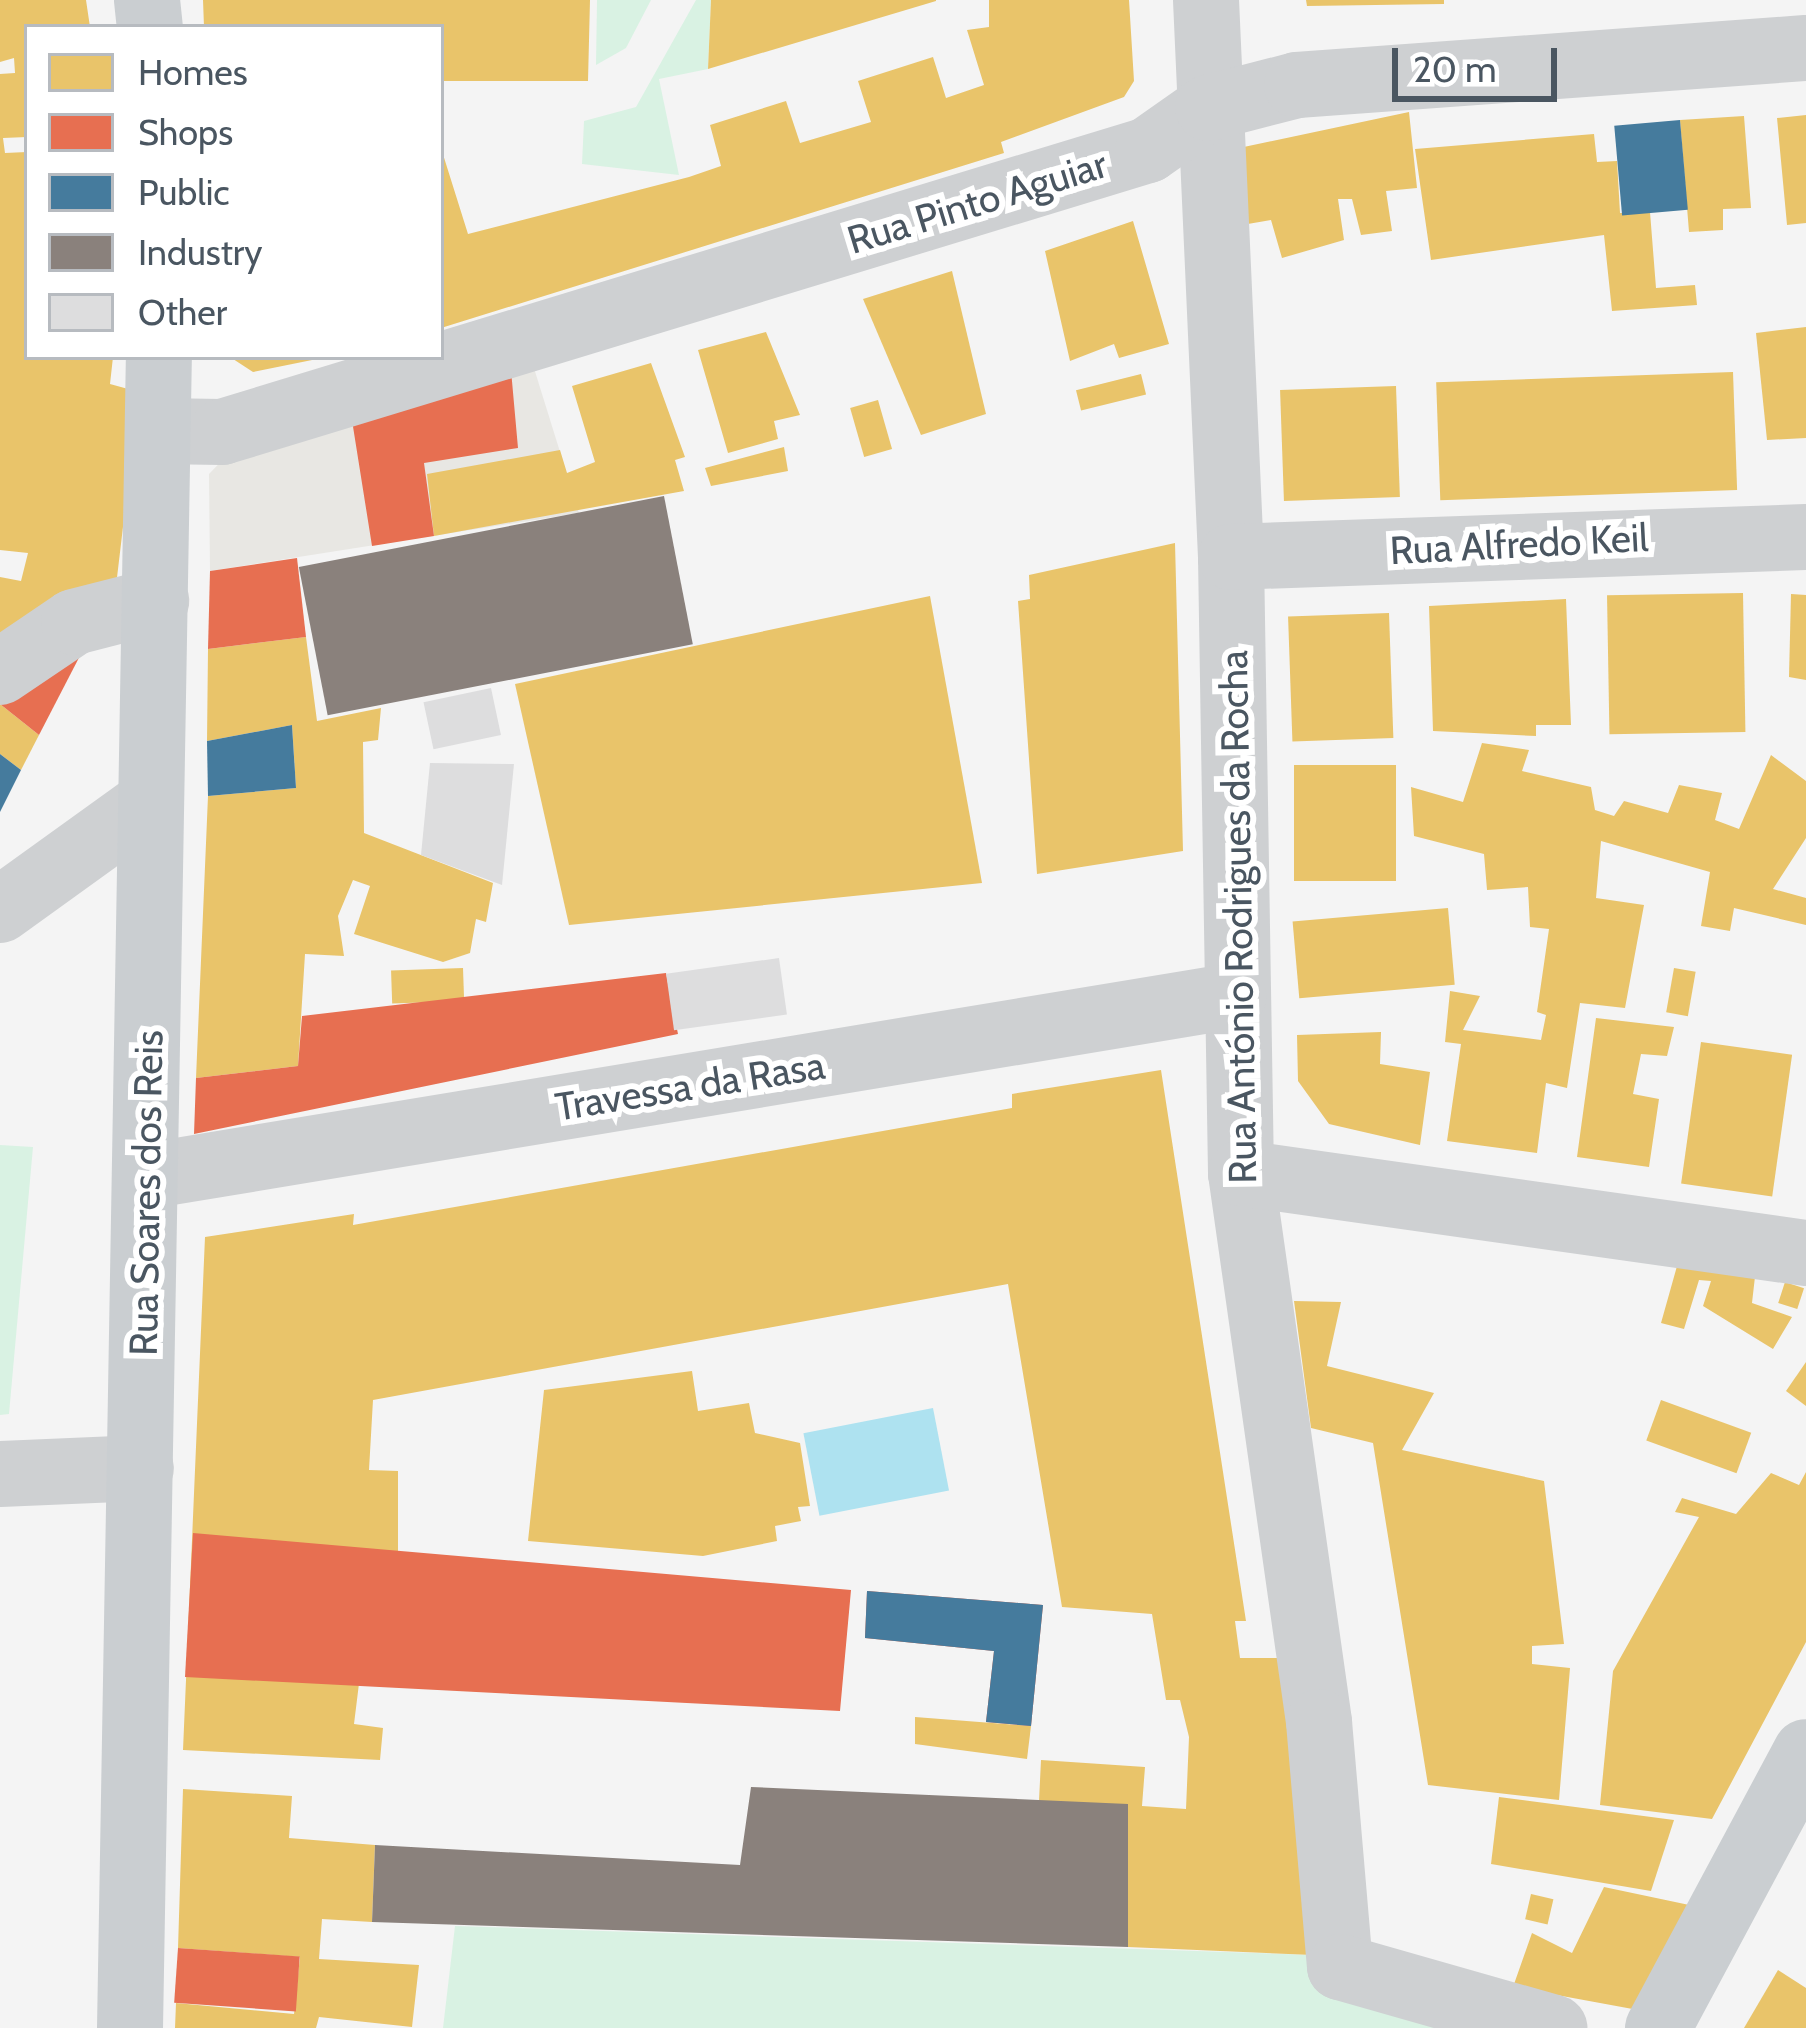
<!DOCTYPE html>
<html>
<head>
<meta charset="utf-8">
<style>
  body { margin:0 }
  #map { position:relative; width:1806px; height:2028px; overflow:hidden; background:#f4f4f4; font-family:Cabin,sans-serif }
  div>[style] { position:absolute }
  .commercial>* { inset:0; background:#e8e7e3 }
  .green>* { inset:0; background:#d9f2e3 }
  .water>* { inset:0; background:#aee2f0; transform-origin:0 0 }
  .homes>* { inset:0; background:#e9c46a; transform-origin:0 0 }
  .shops>* { inset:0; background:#e76f51; transform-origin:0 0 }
  .public>* { inset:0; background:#457b9d; transform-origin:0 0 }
  .industry>* { inset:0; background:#8a817c; transform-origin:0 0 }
  .building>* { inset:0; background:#ddddde; transform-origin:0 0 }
  .minor>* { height:66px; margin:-33px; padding:0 33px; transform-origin:33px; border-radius:33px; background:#ced0d2 }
  .major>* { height:66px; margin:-33px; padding:0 33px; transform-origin:33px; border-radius:33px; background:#caced1 }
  span { translate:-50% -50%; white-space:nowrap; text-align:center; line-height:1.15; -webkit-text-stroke:12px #fff; paint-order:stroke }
  .street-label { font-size:39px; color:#4a5661 }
  .legend { position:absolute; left:24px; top:24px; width:420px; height:336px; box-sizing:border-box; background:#fff; border:3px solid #b7bbc0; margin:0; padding:15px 21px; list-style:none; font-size:36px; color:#4a5661 }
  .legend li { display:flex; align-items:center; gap:24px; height:60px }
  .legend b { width:60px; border:3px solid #b7bbc0 }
  .scale { position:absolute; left:1392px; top:48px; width:165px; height:54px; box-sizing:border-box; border:6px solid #4a5661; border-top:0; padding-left:15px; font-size:36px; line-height:42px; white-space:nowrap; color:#4a5661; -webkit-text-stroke:9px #fff; paint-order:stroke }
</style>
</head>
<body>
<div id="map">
  <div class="commercial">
    <i style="clip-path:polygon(533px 365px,579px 513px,210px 571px,209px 474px,238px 444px)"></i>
  </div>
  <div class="green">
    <i style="clip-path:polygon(597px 0,651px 0,626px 48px,596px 65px)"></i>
    <i style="clip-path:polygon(696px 0,711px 0,708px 69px,659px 79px,679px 175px,582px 164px,584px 121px,636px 107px)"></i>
    <i style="clip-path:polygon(0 1145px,33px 1147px,9px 1414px,0 1415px)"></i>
    <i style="clip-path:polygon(455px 1926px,1313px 1955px,1495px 2028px,443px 2028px)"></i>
  </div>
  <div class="water">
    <i style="left:933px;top:1408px;width:84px;height:132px;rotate:79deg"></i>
  </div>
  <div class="homes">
    <i style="clip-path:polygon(0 0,86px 0,90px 27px,27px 27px,27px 137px,3px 138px,5px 153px,27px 152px,27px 357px,113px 357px,110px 384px,139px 392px,116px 586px,0 657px,0 577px,21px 581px,28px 553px,0 550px,0 74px,15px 73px,14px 58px,0 62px)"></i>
    <i style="clip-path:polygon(203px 0,590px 0,588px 81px,441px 81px,441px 27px,204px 27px)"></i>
    <i style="clip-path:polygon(711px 0,936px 0,936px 1px,708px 69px)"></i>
    <i style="clip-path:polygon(989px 0,1129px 0,1134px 81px,1124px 97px,1001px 142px,1004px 153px,441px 328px,441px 148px,468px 234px,689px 177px,721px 166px,710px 125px,786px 101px,800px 143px,871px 122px,858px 81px,933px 57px,946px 98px,984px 85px,967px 30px,989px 27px)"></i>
    <i style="clip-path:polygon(1306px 0,1444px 0,1444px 4px,1307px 6px)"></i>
    <i style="clip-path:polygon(1409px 112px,1417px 188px,1386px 191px,1392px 231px,1361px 235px,1352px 199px,1338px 199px,1344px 240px,1282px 258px,1271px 220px,1242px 225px,1239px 148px)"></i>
    <i style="clip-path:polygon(1806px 115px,1806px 223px,1787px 225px,1777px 118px)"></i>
    <i style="clip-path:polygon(1744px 116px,1751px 208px,1723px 209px,1723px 230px,1689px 232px,1680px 120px)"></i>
    <i style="clip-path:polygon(1594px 134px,1597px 162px,1617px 161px,1620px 213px,1650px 212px,1656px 288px,1695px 285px,1697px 305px,1612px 311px,1604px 235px,1431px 260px,1415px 149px)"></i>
    <i style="clip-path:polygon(1133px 221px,1169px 344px,1119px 358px,1114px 344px,1070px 361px,1045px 251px)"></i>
    <i style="clip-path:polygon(952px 271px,986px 414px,921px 435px,863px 299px)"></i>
    <i style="clip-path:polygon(1806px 327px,1806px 438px,1767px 440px,1756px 333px)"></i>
    <i style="clip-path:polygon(766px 332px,800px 415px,774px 421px,778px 439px,728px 453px,698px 350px)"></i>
    <i style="clip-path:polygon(230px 357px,317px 357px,317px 359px,253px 372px)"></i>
    <i style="clip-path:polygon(651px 363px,685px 457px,675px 460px,684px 491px,434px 536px,427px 474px,560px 450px,567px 473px,595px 462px,572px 386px)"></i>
    <i style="left:1733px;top:372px;width:118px;height:297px;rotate:88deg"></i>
    <i style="left:1141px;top:374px;width:21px;height:67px;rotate:76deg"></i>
    <i style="left:1396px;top:386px;width:111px;height:116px;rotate:88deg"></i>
    <i style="left:878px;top:400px;width:51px;height:29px;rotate:74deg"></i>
    <i style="clip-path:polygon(784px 447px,788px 471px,711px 486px,705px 468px)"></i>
    <i style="clip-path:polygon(1175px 543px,1183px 851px,1037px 874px,1018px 601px,1030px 599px,1029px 575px)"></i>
    <i style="left:1743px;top:593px;width:139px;height:136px;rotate:89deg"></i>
    <i style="clip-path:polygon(1791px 594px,1806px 595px,1806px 680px,1789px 677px)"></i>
    <i style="clip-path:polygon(930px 596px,982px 883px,569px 925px,515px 684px)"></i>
    <i style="clip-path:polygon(1566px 599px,1571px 725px,1536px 725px,1536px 736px,1433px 731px,1429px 606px)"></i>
    <i style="left:1389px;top:613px;width:125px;height:101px;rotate:88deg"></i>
    <i style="clip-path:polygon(306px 637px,317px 721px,381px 708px,378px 740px,363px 742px,364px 833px,493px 883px,486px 922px,476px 919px,470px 953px,443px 962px,354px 934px,370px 886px,353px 880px,338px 916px,344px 956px,305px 954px,298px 1066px,196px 1078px,208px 796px,296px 788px,292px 725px,207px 741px,208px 649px)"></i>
    <i style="clip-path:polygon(0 704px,39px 735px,21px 770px,0 754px)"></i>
    <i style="clip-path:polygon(1482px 743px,1529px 750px,1522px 771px,1591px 787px,1595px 810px,1614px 816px,1624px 801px,1668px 813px,1679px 785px,1722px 793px,1715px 820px,1739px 829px,1771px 755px,1806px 781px,1806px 838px,1773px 889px,1806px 898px,1806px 925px,1734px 908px,1730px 931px,1701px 926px,1710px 872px,1601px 841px,1596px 898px,1644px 905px,1625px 1008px,1580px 1003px,1567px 1088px,1546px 1083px,1537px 1153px,1447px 1141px,1461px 1044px,1445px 1042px,1450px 991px,1480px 996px,1463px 1030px,1541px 1040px,1546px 1015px,1537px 1012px,1549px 929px,1530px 927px,1528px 887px,1487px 890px,1484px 854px,1414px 836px,1411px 787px,1463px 802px)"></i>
    <i style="left:1294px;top:765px;width:102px;height:116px"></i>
    <i style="left:1448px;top:908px;width:77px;height:156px;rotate:85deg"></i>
    <i style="left:463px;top:968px;width:33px;height:72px;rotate:88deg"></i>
    <i style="left:1674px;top:968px;width:22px;height:45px;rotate:10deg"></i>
    <i style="clip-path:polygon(1596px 1018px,1674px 1027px,1667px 1056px,1641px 1054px,1633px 1094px,1659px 1099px,1649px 1167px,1577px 1157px)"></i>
    <i style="clip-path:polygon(1381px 1032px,1380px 1064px,1430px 1072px,1420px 1145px,1329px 1124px,1298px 1081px,1297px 1035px)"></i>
    <i style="left:1701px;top:1042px;width:92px;height:143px;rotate:8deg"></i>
    <i style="clip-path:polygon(1161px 1070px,1246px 1621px,1235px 1621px,1240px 1658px,1285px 1658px,1313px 1955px,1128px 1947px,1128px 1805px,1039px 1801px,1041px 1760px,1145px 1767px,1142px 1806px,1186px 1809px,1189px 1737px,1180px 1700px,1166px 1700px,1152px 1614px,1062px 1607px,1008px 1284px,373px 1400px,369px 1470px,398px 1471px,398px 1557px,375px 1554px,354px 1724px,383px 1728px,380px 1760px,183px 1750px,205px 1237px,354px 1214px,353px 1225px,1012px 1108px,1012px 1094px)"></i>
    <i style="clip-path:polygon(1679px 1259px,1756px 1268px,1752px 1303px,1792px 1317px,1773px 1349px,1703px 1306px,1711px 1281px,1699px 1280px,1684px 1329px,1661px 1323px)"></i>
    <i style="left:1785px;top:1282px;width:20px;height:22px;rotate:18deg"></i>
    <i style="clip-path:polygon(1294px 1301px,1341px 1302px,1327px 1366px,1434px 1393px,1402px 1450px,1544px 1481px,1564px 1644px,1532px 1646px,1532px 1664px,1570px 1668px,1559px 1800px,1428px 1785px,1373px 1443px,1311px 1428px)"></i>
    <i style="clip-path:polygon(1806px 1362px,1806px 1406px,1786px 1391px)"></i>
    <i style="clip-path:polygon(692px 1371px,698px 1411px,749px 1403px,755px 1433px,800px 1443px,810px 1506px,798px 1507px,801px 1521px,775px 1526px,777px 1541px,703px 1556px,528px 1541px,544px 1390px)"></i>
    <i style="left:1661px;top:1400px;width:96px;height:43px;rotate:20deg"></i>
    <i style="clip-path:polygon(1806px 1472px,1806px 1642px,1712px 1819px,1600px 1805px,1613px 1671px,1699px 1517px,1675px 1512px,1682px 1498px,1736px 1514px,1771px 1473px,1799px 1485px)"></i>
    <i style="clip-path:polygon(915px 1717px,1031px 1726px,1027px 1759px,915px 1744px)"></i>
    <i style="clip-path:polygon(183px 1789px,292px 1796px,289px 1838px,375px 1845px,372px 1922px,322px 1919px,319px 1959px,419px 1965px,412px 2027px,319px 2017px,316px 2028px,175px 2028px,176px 2003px,294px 2014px,300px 1957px,178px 1948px)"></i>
    <i style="clip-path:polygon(1499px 1797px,1674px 1820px,1651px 1891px,1491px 1864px)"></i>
    <i style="clip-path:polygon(1604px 1887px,1694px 1906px,1638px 2010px,1513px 1987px,1532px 1933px,1572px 1953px)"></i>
    <i style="left:1531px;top:1894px;width:23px;height:26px;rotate:13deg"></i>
    <i style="clip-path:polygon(1778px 1970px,1806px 1988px,1806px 2028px,1744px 2028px)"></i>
  </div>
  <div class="shops">
    <i style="clip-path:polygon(511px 370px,518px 448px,424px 463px,434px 536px,372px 546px,351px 414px)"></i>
    <i style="clip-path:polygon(297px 558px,306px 637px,208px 649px,210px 571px)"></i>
    <i style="clip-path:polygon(84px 648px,39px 735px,0 704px)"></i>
    <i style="clip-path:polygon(666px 973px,678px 1034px,194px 1134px,196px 1078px,298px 1066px,302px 1016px)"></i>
    <i style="clip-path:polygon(193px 1533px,851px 1590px,840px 1711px,185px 1677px)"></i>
    <i style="clip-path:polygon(867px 1591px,1043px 1605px,1031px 1726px,986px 1722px,994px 1651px,865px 1638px)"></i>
    <i style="left:178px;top:1948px;width:122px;height:55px;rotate:4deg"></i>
  </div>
  <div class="public">
    <i style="left:1680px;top:120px;width:90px;height:66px;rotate:85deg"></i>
    <i style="clip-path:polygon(292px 725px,296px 788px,208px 796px,207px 741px)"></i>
    <i style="clip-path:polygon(0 754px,21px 770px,0 812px)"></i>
    <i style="clip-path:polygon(867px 1591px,1043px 1605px,1031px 1726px,986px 1722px,994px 1651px,865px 1638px)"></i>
  </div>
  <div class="industry">
    <i style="left:664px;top:496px;width:151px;height:372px;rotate:79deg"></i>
    <i style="clip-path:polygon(751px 1787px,1128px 1804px,1128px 1947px,372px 1922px,375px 1845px,740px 1865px)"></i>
  </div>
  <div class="building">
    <i style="left:491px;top:688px;width:48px;height:69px;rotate:78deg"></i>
    <i style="clip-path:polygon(430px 763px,514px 764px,502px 885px,421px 855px)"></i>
    <i style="left:779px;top:958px;width:57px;height:114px;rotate:82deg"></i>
  </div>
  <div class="minor">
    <i style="left:1206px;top:0;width:558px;rotate:87.43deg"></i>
    <i style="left:1231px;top:557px;width:616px;rotate:89.07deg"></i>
    <i style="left:1241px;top:1173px;width:555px;rotate:81.91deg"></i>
    <i style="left:1319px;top:1722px;width:246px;rotate:85.1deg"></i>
    <i style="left:1340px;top:1967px;width:223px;rotate:15.9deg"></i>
    <i style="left:158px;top:431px;width:64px;rotate:0.9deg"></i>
    <i style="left:222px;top:432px;width:968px;rotate:-16.94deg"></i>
    <i style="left:1148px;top:150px;width:73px;rotate:-35deg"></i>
    <i style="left:1208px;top:108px;width:92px;rotate:-14.5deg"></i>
    <i style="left:1297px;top:85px;width:510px;rotate:-4.16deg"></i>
    <i style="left:1231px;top:557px;width:575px;rotate:-1.99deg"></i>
    <i style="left:0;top:672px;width:89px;rotate:-34deg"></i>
    <i style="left:74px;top:622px;width:85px;rotate:-14.4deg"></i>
    <i style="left:0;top:910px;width:186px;rotate:-35.8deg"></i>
    <i style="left:1241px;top:1173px;width:571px;rotate:8.06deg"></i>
    <i style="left:147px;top:1176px;width:1101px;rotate:-9.41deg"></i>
    <i style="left:0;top:1474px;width:141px;rotate:-2.4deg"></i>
  </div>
  <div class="major">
    <i style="left:147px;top:0;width:27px;rotate:84deg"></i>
    <i style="left:130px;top:2028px;width:1671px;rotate:-89.01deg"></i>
    <i style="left:1658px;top:2028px;width:313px;rotate:-61.8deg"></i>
  </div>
  <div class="street-label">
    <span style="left:977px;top:202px;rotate:-17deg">Rua Pinto Aguiar</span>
    <span style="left:1519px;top:544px;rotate:-3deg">Rua Alfredo Keil</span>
    <span style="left:1238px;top:917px;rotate:-91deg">Rua António Rodrigues da Rocha</span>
    <span style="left:690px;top:1086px;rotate:-9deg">Travessa da Rasa</span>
    <span style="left:146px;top:1193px;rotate:-89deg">Rua Soares dos Reis</span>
  </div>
  <ul class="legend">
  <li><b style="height:33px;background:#e9c46a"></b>Homes</li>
  <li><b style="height:33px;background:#e76f51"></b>Shops</li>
  <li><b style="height:33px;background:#457b9d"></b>Public</li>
  <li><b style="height:33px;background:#8a817c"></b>Industry</li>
  <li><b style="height:33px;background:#ddddde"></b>Other</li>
  </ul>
  <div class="scale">20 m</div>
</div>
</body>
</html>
